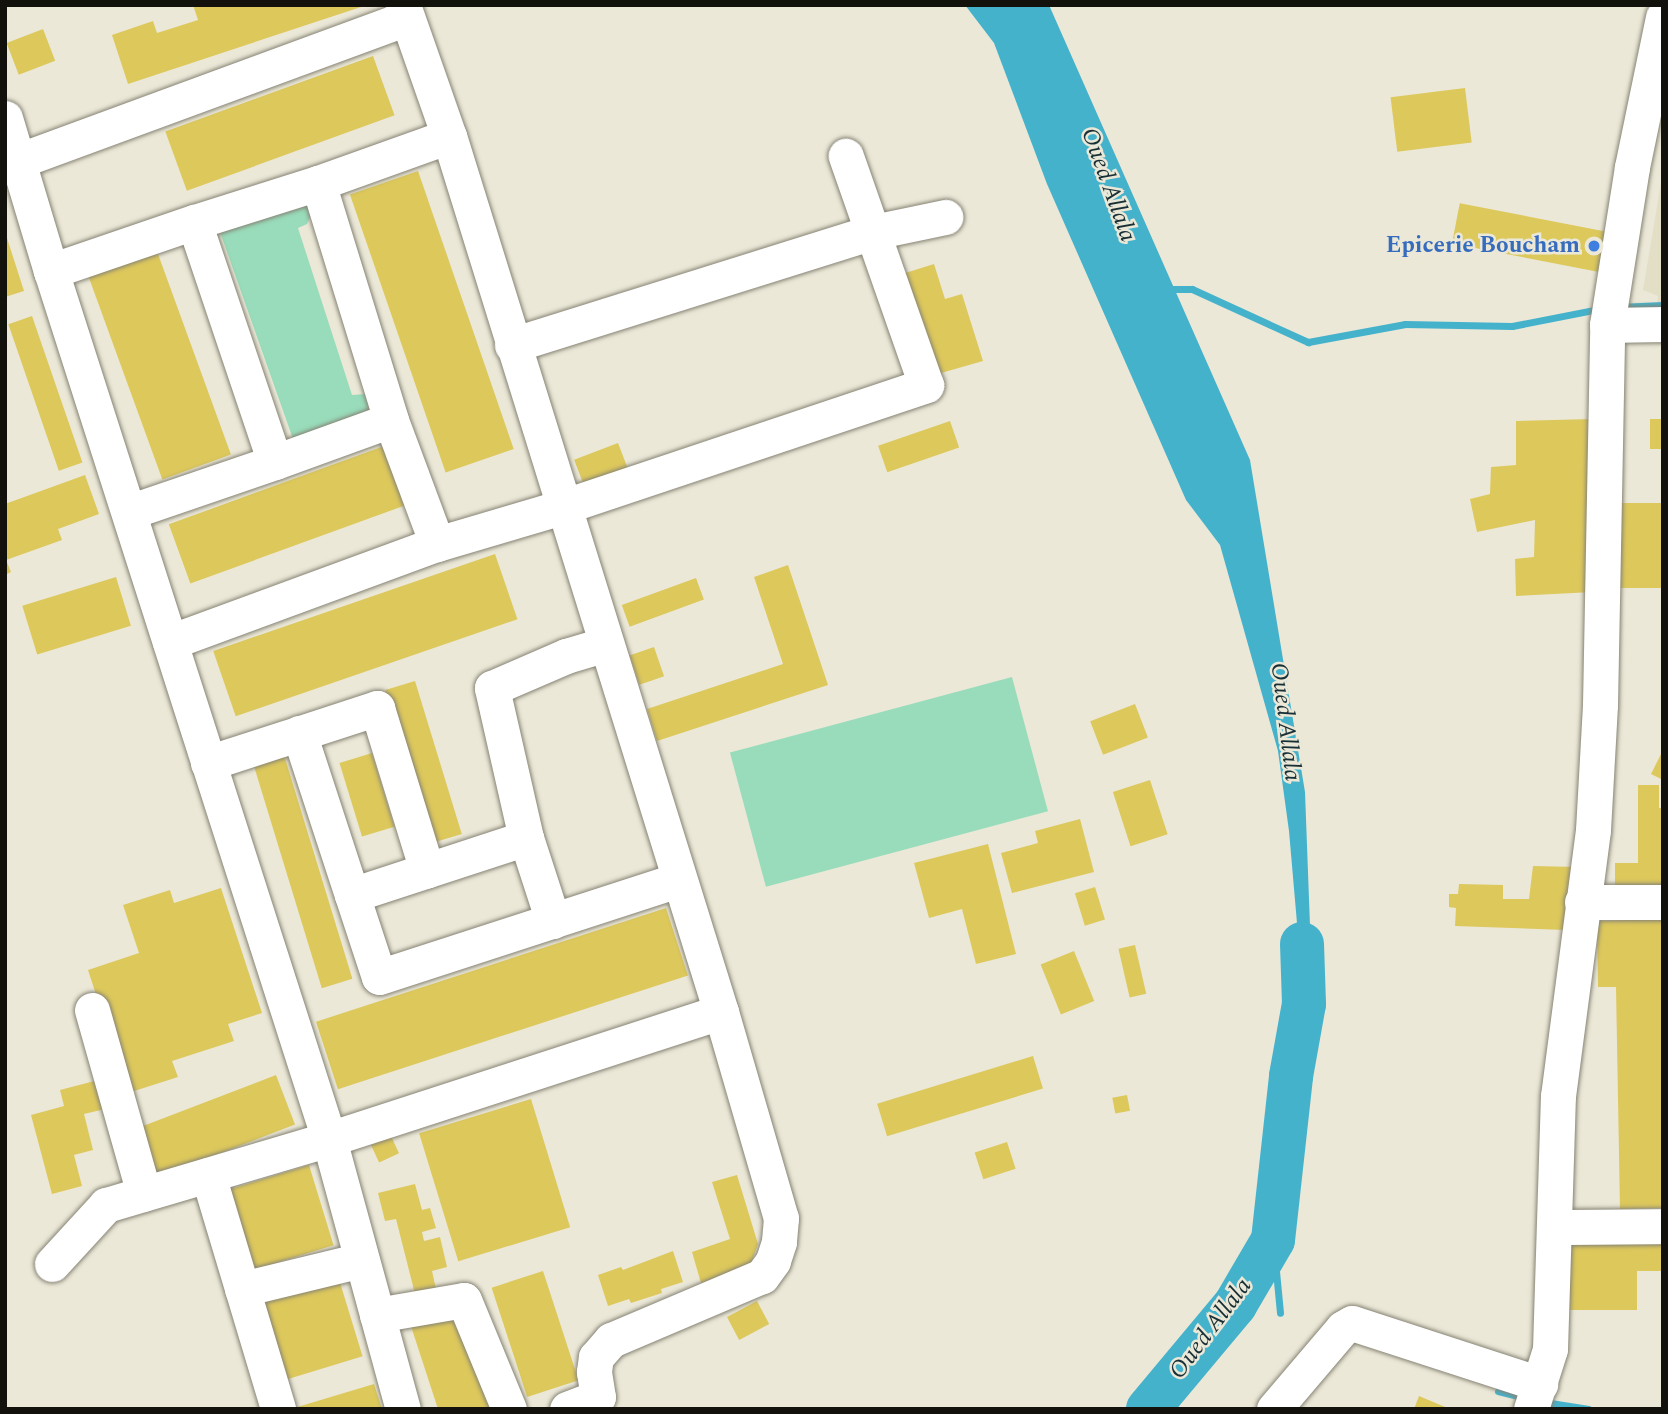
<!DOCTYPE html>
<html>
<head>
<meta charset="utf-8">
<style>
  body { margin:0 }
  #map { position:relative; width:1668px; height:1414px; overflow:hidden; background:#ebe8d8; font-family:Spectral,serif }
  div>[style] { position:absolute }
  .built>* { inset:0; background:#e3dec6 }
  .green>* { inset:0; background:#98dcbb; transform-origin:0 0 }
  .water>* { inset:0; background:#45b2cc }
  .stream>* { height:7px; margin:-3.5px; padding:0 3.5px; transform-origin:3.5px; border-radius:3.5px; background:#45b2cc }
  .river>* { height:44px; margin:-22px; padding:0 22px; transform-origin:22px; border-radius:22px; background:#45b2cc }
  .building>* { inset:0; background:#ddc85c; transform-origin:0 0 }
  .roads { filter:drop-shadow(0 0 2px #868374) drop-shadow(0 0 2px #868374) }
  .minor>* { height:35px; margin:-17.5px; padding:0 17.5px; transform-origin:17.5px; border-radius:17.5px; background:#fff }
  .dots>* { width:19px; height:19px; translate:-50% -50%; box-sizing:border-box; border:4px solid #ebe8d8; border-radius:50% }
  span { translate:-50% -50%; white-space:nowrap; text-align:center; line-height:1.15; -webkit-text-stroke:5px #ebe8d8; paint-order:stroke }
  .shop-label { font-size:23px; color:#366cbe; font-weight:700 }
  .right { translate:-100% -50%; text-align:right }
  .water-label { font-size:24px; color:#172f35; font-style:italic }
  .frame { position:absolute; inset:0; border:7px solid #12110b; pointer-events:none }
</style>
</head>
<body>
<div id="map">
  <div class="built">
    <i style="clip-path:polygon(1663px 171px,1663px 317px,1656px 317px,1658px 296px,1643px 290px)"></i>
  </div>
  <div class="green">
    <i style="clip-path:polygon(303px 202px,310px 207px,311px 215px,307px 224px,298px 228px,352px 395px,366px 394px,370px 415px,293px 439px,219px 229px)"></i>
    <i style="left:1012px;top:677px;width:139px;height:292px;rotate:75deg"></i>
  </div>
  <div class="water">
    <i style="clip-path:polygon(965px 5px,1049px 5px,1250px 460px,1305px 792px,1312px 979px,1304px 1004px,1289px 831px,1278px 751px,1220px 545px,1186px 500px,1047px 184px,994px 43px)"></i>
  </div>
  <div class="stream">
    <i style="left:1168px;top:289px;width:24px"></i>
    <i style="left:1192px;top:289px;width:128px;rotate:24.6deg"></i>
    <i style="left:1308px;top:342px;width:99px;rotate:-10.5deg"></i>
    <i style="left:1405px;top:324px;width:107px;rotate:1.1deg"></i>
    <i style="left:1512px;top:326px;width:89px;rotate:-11.1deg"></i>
    <i style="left:1618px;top:307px;width:45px;rotate:-2.5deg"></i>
    <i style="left:1273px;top:1240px;width:73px;rotate:84.5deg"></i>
    <i style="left:1498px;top:1391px;width:29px;rotate:14deg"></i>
    <i style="left:1544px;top:1402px;width:45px;rotate:9deg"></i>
  </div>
  <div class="river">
    <i style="left:1148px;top:1409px;width:136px;rotate:-50.1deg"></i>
    <i style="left:1235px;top:1305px;width:75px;rotate:-59.7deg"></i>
    <i style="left:1273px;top:1240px;width:165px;rotate:-83.7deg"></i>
    <i style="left:1291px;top:1076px;width:73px;rotate:-79.8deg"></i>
    <i style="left:1304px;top:1004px;width:60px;rotate:-91.9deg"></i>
  </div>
  <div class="building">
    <i style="clip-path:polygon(193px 5px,364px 5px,364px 6px,128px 84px,112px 35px,153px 21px,157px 33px,198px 20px)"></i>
    <i style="left:43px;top:29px;width:34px;height:39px;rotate:69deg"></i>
    <i style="left:373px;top:56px;width:63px;height:221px;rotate:70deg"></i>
    <i style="left:1465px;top:88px;width:55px;height:75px;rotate:83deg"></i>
    <i style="left:418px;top:171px;width:294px;height:72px;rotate:71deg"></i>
    <i style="left:1608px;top:232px;width:41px;height:151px;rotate:101deg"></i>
    <i style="clip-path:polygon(6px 235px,24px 291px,5px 297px,5px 236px)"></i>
    <i style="left:154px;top:243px;width:225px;height:73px;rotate:70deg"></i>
    <i style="clip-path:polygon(934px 264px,945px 299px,962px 294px,983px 361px,934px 375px,902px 274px)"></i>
    <i style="left:32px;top:316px;width:155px;height:25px;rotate:71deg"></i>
    <i style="clip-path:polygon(1592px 419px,1593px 592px,1516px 596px,1515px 559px,1534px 557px,1535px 520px,1477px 532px,1470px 499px,1490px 494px,1491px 467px,1516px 465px,1516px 421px)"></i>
    <i style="left:1650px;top:419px;width:13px;height:30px"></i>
    <i style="left:950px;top:421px;width:28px;height:76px;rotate:71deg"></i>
    <i style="left:618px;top:443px;width:26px;height:47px;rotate:69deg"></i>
    <i style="left:384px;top:446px;width:63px;height:229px;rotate:70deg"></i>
    <i style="clip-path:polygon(85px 475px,99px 514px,58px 529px,62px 540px,6px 560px,11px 572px,5px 575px,5px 504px)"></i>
    <i style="left:1663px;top:503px;width:85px;height:43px;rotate:90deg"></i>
    <i style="left:495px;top:554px;width:69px;height:298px;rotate:71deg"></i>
    <i style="clip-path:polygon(788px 565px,828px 685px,657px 741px,647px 709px,783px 664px,754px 577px)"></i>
    <i style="left:116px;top:577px;width:51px;height:98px;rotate:73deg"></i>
    <i style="left:696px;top:578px;width:23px;height:79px;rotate:70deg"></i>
    <i style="left:654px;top:647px;width:31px;height:26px;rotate:71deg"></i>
    <i style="left:415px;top:681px;width:160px;height:31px;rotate:73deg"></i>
    <i style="left:1135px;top:704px;width:36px;height:48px;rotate:69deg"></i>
    <i style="clip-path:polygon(1663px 750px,1663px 780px,1651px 774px)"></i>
    <i style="left:372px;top:753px;width:77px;height:34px;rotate:73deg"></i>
    <i style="left:284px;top:755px;width:234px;height:32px;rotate:73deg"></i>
    <i style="left:1150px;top:780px;width:57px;height:39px;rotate:72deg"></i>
    <i style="clip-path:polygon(1638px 785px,1659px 785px,1659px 808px,1663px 808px,1663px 885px,1615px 885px,1615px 863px,1638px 863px)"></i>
    <i style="clip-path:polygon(1080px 819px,1094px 872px,1012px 893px,1001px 853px,1038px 843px,1035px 831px)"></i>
    <i style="clip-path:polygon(988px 844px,1016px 954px,976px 964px,962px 909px,929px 918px,914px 863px)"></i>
    <i style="clip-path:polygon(1533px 866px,1578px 867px,1566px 930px,1455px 926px,1456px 908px,1449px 907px,1449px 894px,1458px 894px,1459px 884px,1503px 885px,1503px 899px,1529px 899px)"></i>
    <i style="left:1095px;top:887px;width:34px;height:21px;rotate:73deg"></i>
    <i style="clip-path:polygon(221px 888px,262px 1013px,228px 1024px,234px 1041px,172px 1061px,178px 1077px,128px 1093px,88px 970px,139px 953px,123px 905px,170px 890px,174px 903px)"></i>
    <i style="left:666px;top:908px;width:71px;height:368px;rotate:72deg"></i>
    <i style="clip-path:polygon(1663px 919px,1663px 1208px,1620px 1209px,1616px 987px,1598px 987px,1597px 921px)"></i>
    <i style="left:1135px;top:945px;width:50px;height:17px;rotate:77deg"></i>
    <i style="left:1074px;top:951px;width:54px;height:36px;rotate:68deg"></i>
    <i style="left:1033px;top:1056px;width:34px;height:163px;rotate:73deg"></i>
    <i style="left:276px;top:1075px;width:53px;height:148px;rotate:69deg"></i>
    <i style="clip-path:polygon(102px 1079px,109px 1108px,84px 1114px,93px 1150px,74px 1155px,82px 1186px,52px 1194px,31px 1115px,64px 1106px,60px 1090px)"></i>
    <i style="left:1127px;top:1095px;width:16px;height:15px;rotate:79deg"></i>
    <i style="left:531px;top:1099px;width:134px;height:117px;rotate:73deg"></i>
    <i style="left:391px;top:1136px;width:19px;height:22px;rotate:65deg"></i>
    <i style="left:1007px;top:1142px;width:28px;height:34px;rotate:72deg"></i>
    <i style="left:309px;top:1165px;width:84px;height:88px;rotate:73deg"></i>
    <i style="clip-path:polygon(737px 1175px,758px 1244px,750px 1266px,701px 1283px,692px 1252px,730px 1239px,712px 1182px)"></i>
    <i style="clip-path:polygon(415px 1184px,422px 1210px,430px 1208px,436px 1228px,422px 1232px,424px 1241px,440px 1237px,447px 1267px,432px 1271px,436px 1289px,415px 1294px,396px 1219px,385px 1221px,378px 1193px)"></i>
    <i style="clip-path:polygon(1566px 1238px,1663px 1238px,1663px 1271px,1637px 1271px,1637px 1310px,1567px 1310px)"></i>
    <i style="clip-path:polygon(673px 1251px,683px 1282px,661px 1289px,662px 1293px,631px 1303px,629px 1299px,608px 1306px,598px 1275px,621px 1267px,623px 1270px)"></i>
    <i style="left:543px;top:1271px;width:115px;height:54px;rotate:72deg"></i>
    <i style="left:338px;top:1276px;width:84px;height:88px;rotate:73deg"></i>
    <i style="clip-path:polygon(456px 1298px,493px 1409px,438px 1409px,407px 1314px)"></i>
    <i style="left:757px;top:1301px;width:26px;height:34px;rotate:62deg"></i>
    <i style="clip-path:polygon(374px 1384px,382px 1409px,294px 1409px,294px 1408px)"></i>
    <i style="clip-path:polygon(1419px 1396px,1450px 1409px,1414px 1409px)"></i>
  </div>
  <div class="roads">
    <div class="minor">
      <i style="left:403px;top:5px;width:139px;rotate:70.7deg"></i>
      <i style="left:449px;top:136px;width:917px;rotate:72.75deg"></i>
      <i style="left:721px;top:1012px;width:215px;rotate:73.8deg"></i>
      <i style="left:781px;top:1218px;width:24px;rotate:95deg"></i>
      <i style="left:779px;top:1242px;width:20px;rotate:108deg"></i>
      <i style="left:773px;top:1261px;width:19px;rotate:126deg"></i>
      <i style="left:762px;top:1276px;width:164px;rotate:157deg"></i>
      <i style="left:611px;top:1340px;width:23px;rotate:131deg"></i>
      <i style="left:596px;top:1357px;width:15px;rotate:98deg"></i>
      <i style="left:594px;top:1372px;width:25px;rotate:81deg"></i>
      <i style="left:598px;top:1397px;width:33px;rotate:159deg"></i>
      <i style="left:5px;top:118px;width:160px;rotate:73.3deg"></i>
      <i style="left:51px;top:271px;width:911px;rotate:72.24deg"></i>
      <i style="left:329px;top:1139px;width:280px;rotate:74.7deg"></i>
      <i style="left:18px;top:161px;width:414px;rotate:-20.2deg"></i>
      <i style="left:318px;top:183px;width:130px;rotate:162.5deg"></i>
      <i style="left:194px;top:222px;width:253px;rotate:71.4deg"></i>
      <i style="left:275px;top:462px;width:123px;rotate:-19.9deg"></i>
      <i style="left:51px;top:271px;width:151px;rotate:-18.9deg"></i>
      <i style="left:1607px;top:325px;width:56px;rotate:-1deg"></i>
      <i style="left:512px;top:345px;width:378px;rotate:-17.4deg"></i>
      <i style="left:873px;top:232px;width:74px;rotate:-11.8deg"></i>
      <i style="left:129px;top:512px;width:154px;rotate:-18.9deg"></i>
      <i style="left:437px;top:544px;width:134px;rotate:-16.5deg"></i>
      <i style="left:565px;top:506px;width:381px;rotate:-18.5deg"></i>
      <i style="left:926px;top:385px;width:243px;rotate:-109.3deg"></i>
      <i style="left:170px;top:642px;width:284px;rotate:-20.2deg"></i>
      <i style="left:437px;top:544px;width:132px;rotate:-110.4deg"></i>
      <i style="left:391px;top:420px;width:248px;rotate:-107.1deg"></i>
      <i style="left:318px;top:183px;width:139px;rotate:-19.7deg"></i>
      <i style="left:299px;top:733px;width:170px;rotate:71.9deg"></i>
      <i style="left:208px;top:763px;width:178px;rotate:-18deg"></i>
      <i style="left:377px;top:708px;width:170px;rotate:72.9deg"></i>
      <i style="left:526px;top:838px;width:183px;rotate:161.9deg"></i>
      <i style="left:352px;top:895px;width:86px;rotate:71.8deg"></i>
      <i style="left:379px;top:977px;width:313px;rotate:-18deg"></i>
      <i style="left:1582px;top:902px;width:81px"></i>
      <i style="left:553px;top:921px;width:87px;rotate:-108deg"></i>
      <i style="left:526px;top:838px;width:154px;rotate:-102.8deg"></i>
      <i style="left:492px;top:688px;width:81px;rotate:-23.4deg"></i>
      <i style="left:566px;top:656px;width:42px;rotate:-16.7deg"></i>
      <i style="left:92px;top:1010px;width:191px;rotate:74.2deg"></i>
      <i style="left:208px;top:1175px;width:244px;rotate:73.3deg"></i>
      <i style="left:1556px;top:1227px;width:107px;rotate:-0.5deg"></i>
      <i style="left:52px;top:1264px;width:80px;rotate:-47.5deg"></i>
      <i style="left:106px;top:1205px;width:233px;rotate:-16.5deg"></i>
      <i style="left:329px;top:1139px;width:412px;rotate:-18deg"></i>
      <i style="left:242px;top:1289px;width:123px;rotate:-13.6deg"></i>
      <i style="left:377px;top:1315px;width:88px;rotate:-9.8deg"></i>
      <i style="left:464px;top:1300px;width:118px;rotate:67.6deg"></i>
      <i style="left:1274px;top:1409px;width:106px;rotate:-49.6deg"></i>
      <i style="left:1343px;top:1328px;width:10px;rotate:-29deg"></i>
      <i style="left:1352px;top:1323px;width:198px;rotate:18deg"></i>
      <i style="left:1531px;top:1409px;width:63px;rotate:-72.4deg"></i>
      <i style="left:1550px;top:1349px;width:253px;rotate:-88.2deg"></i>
      <i style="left:1558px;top:1096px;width:268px;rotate:-82.5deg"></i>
      <i style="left:1593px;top:830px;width:125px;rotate:-86.8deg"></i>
      <i style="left:1600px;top:705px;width:380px;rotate:-88.9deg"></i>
      <i style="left:1607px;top:325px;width:160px;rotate:-81deg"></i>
      <i style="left:1632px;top:167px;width:153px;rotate:-78.3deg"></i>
    </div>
  </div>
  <div class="dots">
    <i style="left:1594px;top:246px;background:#3f7fe0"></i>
  </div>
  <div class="shop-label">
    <span class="right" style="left:1580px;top:246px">Epicerie Boucham</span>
  </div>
  <div class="water-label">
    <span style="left:1108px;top:185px;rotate:70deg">Oued Allala</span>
    <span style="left:1285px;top:722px;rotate:83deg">Oued Allala</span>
    <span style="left:1211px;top:1329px;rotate:-53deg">Oued Allala</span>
  </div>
  <div class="frame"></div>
</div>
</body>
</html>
